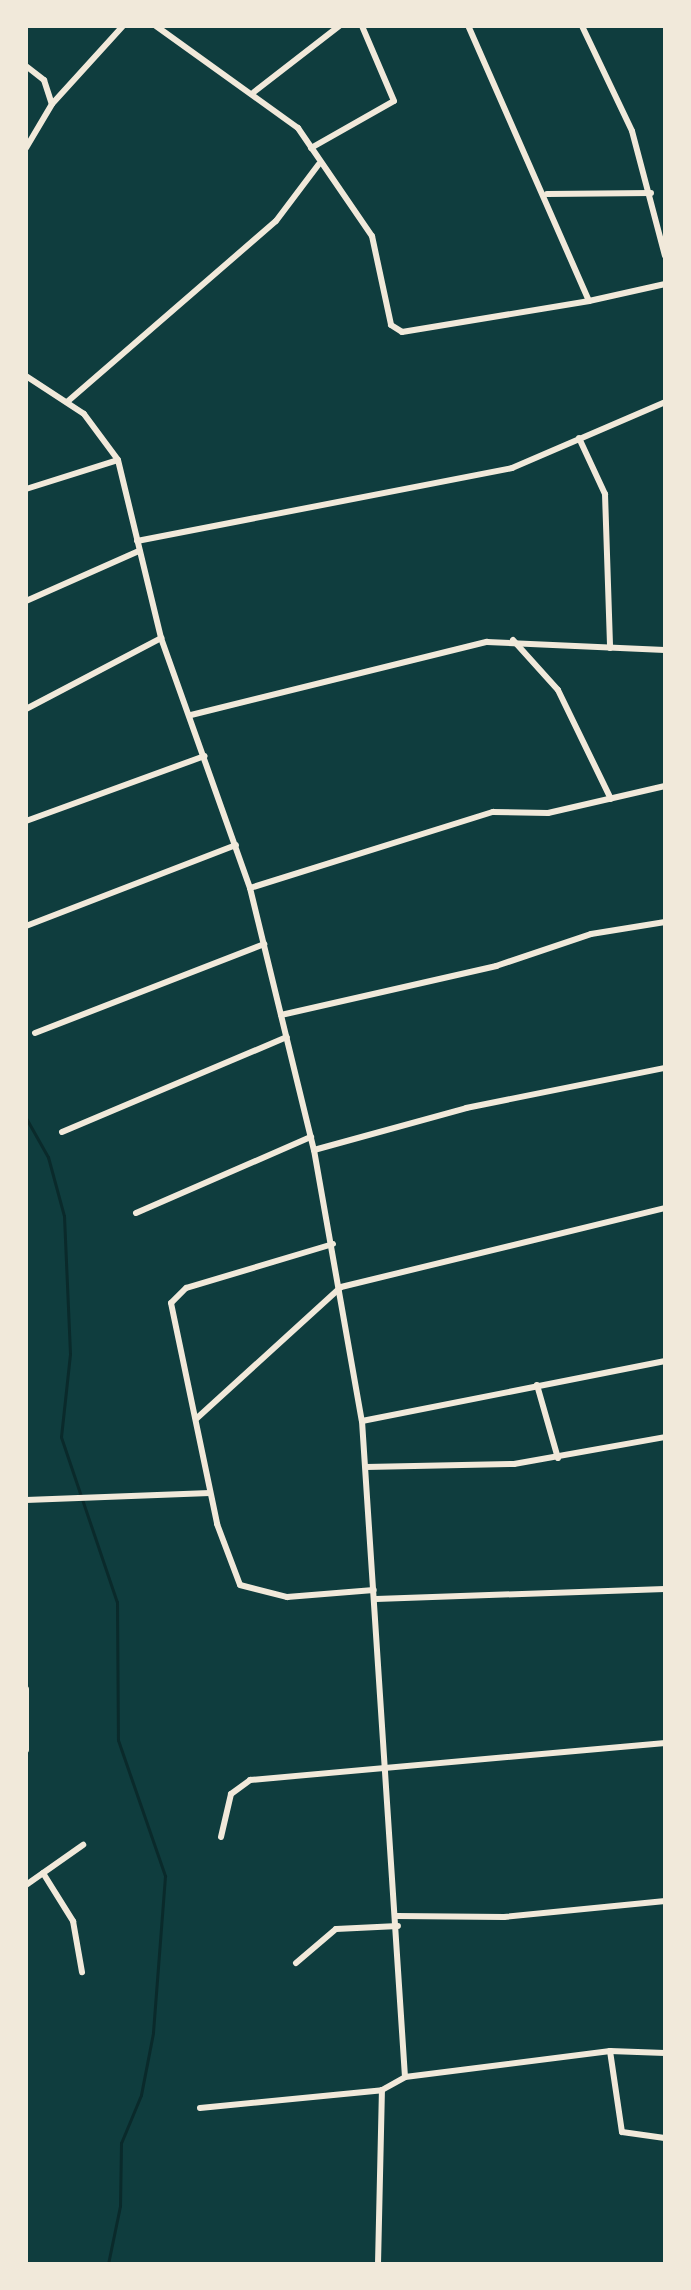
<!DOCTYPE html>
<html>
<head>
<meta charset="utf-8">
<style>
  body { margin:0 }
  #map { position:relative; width:691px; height:2290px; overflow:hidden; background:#0f3d3e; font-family:"PT Sans",sans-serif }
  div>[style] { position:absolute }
  .stream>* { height:3px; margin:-1.5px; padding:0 1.5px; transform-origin:1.5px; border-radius:1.5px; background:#0a2a2b }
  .minor>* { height:6px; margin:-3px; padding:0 3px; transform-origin:3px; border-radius:3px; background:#f1e9da }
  span { translate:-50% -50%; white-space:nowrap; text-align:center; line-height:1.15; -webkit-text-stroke:6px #f1e9da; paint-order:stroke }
  .frame { position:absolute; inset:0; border:28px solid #f1e9da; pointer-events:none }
</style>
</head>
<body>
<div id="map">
  <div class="stream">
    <i style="left:26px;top:1118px;width:45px;rotate:60.6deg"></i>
    <i style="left:48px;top:1157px;width:61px;rotate:74.8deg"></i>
    <i style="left:64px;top:1216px;width:138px;rotate:87.5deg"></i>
    <i style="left:70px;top:1354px;width:83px;rotate:96.2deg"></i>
    <i style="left:61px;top:1437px;width:174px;rotate:71.3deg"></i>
    <i style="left:117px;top:1602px;width:138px;rotate:89.6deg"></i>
    <i style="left:118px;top:1740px;width:144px;rotate:70.9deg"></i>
    <i style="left:165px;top:1876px;width:157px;rotate:94.4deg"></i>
    <i style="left:153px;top:2033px;width:63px;rotate:101deg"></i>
    <i style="left:141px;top:2095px;width:52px;rotate:112.6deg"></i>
    <i style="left:121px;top:2143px;width:63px;rotate:90.9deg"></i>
    <i style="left:120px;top:2206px;width:59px;rotate:101.7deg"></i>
  </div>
  <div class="minor">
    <i style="left:156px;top:26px;width:175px;rotate:35.7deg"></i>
    <i style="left:298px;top:128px;width:131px;rotate:55.6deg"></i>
    <i style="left:372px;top:236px;width:91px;rotate:77.9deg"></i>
    <i style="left:391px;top:325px;width:13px;rotate:32deg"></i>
    <i style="left:402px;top:332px;width:190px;rotate:-9.4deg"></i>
    <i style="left:589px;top:301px;width:300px;rotate:-113.7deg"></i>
    <i style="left:582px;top:26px;width:116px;rotate:64.5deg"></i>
    <i style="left:632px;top:131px;width:129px;rotate:75.2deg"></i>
    <i style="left:26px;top:66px;width:23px;rotate:38deg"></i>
    <i style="left:44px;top:80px;width:25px;rotate:72deg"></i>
    <i style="left:254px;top:92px;width:108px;rotate:-37.8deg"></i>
    <i style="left:26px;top:148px;width:51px;rotate:-59.4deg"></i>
    <i style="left:52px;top:104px;width:105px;rotate:-47.7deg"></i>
    <i style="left:311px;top:148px;width:95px;rotate:-29.5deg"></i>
    <i style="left:394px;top:101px;width:82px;rotate:-113.1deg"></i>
    <i style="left:547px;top:194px;width:104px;rotate:-0.6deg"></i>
    <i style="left:589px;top:301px;width:78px;rotate:-12.6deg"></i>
    <i style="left:26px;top:376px;width:69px;rotate:33.2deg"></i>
    <i style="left:84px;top:414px;width:57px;rotate:53.5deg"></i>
    <i style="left:118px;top:460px;width:183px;rotate:76.4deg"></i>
    <i style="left:161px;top:638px;width:265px;rotate:70.4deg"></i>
    <i style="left:250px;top:888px;width:270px;rotate:76.3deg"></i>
    <i style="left:314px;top:1150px;width:275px;rotate:80deg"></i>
    <i style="left:362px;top:1421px;width:657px;rotate:86.25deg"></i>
    <i style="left:67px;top:402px;width:276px;rotate:-40.9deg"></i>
    <i style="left:276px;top:221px;width:71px;rotate:-53deg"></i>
    <i style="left:579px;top:438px;width:62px;rotate:65.1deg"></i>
    <i style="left:605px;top:494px;width:154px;rotate:88.1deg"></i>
    <i style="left:26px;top:489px;width:96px;rotate:-17.5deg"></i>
    <i style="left:137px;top:541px;width:382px;rotate:-11deg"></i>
    <i style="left:512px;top:468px;width:167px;rotate:-23.3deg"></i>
    <i style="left:26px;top:601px;width:124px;rotate:-23.9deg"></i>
    <i style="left:513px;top:640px;width:67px;rotate:48deg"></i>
    <i style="left:558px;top:690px;width:121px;rotate:64.1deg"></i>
    <i style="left:26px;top:709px;width:153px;rotate:-27.7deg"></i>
    <i style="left:191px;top:715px;width:305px;rotate:-13.9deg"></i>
    <i style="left:487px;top:642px;width:178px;rotate:2.6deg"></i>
    <i style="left:26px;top:821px;width:190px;rotate:-20deg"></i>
    <i style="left:250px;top:888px;width:255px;rotate:-17.4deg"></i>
    <i style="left:493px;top:812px;width:55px;rotate:1deg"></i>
    <i style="left:548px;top:813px;width:120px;rotate:-13deg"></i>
    <i style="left:26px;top:926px;width:225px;rotate:-21.1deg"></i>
    <i style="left:281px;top:1015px;width:221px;rotate:-12.8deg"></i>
    <i style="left:496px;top:966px;width:100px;rotate:-18.6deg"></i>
    <i style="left:591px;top:934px;width:75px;rotate:-9.2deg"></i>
    <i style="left:35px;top:1033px;width:246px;rotate:-21.2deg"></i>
    <i style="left:62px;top:1132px;width:244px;rotate:-22.9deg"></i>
    <i style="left:314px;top:1150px;width:158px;rotate:-15.4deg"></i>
    <i style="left:466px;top:1108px;width:203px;rotate:-11.4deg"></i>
    <i style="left:136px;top:1213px;width:191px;rotate:-23.5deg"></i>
    <i style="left:333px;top:1244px;width:153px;rotate:163.3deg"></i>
    <i style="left:186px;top:1288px;width:21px;rotate:135deg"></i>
    <i style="left:171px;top:1303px;width:226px;rotate:78.2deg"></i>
    <i style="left:217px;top:1524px;width:65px;rotate:69.3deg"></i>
    <i style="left:240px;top:1585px;width:49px;rotate:14.3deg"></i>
    <i style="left:287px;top:1597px;width:87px;rotate:-4.6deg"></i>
    <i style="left:537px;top:1385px;width:76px;rotate:74deg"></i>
    <i style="left:196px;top:1419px;width:196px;rotate:-42.3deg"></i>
    <i style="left:341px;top:1287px;width:333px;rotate:-13.7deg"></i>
    <i style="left:362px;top:1421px;width:309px;rotate:-11.2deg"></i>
    <i style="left:366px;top:1467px;width:148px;rotate:-1.2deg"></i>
    <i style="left:514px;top:1464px;width:153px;rotate:-10.1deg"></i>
    <i style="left:26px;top:1500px;width:184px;rotate:-2.2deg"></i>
    <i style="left:376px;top:1599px;width:289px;rotate:-2deg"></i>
    <i style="left:26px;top:1689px;width:61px;rotate:90deg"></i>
    <i style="left:221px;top:1837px;width:44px;rotate:-76.9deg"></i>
    <i style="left:231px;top:1794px;width:24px;rotate:-36deg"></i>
    <i style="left:250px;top:1780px;width:417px;rotate:-5.1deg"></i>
    <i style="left:43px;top:1873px;width:57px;rotate:58deg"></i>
    <i style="left:73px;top:1921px;width:52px;rotate:80deg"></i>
    <i style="left:26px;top:1885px;width:70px;rotate:-35.1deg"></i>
    <i style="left:397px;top:1916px;width:107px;rotate:0.5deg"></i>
    <i style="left:504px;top:1917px;width:162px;rotate:-5.7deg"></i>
    <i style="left:296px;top:1963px;width:52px;rotate:-40.4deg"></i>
    <i style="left:336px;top:1929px;width:62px;rotate:-2.8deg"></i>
    <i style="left:610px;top:2051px;width:82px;rotate:81.6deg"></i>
    <i style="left:622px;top:2132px;width:43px;rotate:7.9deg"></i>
    <i style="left:200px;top:2108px;width:183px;rotate:-5.6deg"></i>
    <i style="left:378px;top:2264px;width:174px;rotate:-88.7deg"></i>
    <i style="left:382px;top:2090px;width:26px;rotate:-29deg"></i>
    <i style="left:405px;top:2077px;width:207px;rotate:-7.2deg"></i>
    <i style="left:610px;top:2051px;width:55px;rotate:2.1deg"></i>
  </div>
  <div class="frame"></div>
</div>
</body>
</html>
